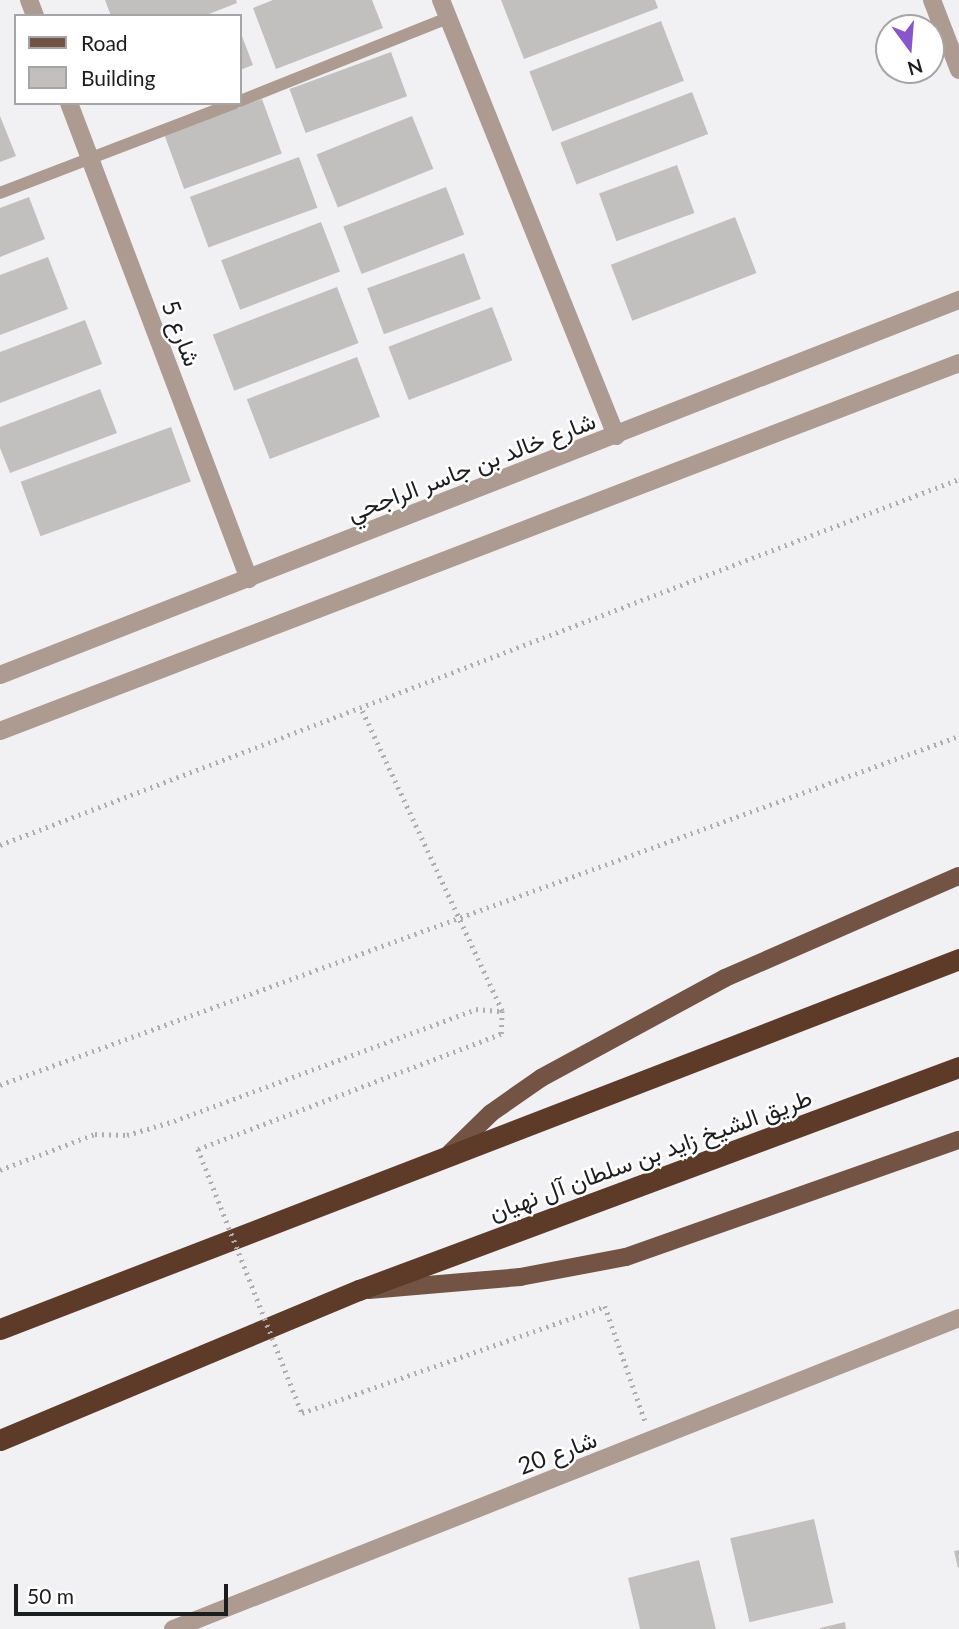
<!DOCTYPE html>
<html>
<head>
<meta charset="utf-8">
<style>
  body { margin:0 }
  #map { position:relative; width:959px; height:1629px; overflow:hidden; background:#f1f1f4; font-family:Lato,Vazirmatn,sans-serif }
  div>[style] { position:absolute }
  .building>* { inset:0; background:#c2c0bf; transform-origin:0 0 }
  .path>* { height:4.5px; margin-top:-2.25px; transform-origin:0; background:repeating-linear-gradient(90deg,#aeaeb0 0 2px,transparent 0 7px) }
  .service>* { height:12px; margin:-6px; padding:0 6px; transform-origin:6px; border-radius:6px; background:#ad9b91 }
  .minor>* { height:18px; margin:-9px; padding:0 9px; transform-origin:9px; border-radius:9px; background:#ad9b91 }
  .tertiary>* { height:18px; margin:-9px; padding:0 9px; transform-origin:9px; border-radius:9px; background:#ad9b91 }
  .primary>* { height:18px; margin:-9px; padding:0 9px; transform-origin:9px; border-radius:9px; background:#735444 }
  .motorway>* { height:21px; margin:-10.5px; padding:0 10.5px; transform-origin:10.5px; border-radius:10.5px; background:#5d3b28 }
  .path-bridge>* { height:4.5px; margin-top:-2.25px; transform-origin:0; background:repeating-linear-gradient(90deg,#aeaeb0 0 2px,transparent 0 7px) }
  span { translate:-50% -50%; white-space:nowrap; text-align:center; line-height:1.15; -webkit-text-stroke:5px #fff; paint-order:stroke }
  .street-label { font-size:24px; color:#1c1d1d }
  .legend { position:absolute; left:14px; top:14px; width:228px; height:91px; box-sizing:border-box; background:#fff; border:2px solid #a4a5a5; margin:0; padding:9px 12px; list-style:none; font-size:21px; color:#1c1d1d }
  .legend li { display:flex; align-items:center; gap:14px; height:35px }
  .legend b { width:35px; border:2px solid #a4a5a5 }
  .north { position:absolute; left:875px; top:14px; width:70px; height:70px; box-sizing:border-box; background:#fff; border:2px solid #a4a5a5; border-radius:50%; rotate:164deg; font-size:19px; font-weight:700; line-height:28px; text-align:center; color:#1c1d1d }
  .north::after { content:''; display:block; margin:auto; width:24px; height:32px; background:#8955cd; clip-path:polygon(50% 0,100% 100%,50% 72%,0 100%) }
  .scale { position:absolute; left:14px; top:1584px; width:214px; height:32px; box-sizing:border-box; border:4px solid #1c1d1d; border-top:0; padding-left:9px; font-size:21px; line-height:24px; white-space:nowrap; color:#1c1d1d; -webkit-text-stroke:5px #fff; paint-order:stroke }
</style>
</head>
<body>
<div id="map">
  <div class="building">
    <i style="clip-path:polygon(105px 0,236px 0,237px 3px,204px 16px,111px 16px)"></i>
    <i style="clip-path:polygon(273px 0,372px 0,383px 28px,276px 69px,253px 8px)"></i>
    <i style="clip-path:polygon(501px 0,655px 0,658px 8px,524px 59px)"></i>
    <i style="left:661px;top:21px;width:64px;height:141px;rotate:69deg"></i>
    <i style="clip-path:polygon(240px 31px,253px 65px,240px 70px)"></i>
    <i style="left:391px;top:52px;width:47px;height:108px;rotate:70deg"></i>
    <i style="left:692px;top:92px;width:45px;height:141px;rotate:69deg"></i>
    <i style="left:262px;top:99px;width:58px;height:104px;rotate:70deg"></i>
    <i style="clip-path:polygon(0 116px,16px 156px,0 162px)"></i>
    <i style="left:412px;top:116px;width:57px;height:103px;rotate:68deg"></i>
    <i style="left:299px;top:157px;width:54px;height:116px;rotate:70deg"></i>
    <i style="left:677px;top:165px;width:51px;height:83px;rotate:70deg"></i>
    <i style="left:446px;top:187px;width:51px;height:110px;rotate:69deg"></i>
    <i style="clip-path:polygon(29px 197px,45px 239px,0 257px,0 208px)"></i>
    <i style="left:735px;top:217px;width:60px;height:133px;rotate:69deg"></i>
    <i style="left:321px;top:222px;width:53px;height:107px;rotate:69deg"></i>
    <i style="left:464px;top:253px;width:49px;height:103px;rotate:70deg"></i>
    <i style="clip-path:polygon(48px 257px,68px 309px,0 335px,0 275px)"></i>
    <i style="left:337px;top:287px;width:60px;height:133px;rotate:69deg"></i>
    <i style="left:492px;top:307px;width:57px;height:111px;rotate:69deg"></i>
    <i style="clip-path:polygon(85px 320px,102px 364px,0 403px,0 352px)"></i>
    <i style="left:357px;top:357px;width:64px;height:118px;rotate:69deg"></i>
    <i style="clip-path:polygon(100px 389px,117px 433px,10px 473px,0 448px,0 427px)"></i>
    <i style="left:171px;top:427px;width:58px;height:160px;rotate:70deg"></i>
    <i style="left:814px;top:1519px;width:86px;height:86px;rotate:77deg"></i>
    <i style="clip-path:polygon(959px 1550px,959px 1567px,958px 1568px,954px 1551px)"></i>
    <i style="clip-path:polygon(699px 1560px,716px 1629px,640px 1629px,628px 1578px)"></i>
    <i style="clip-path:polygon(845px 1622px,846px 1629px,820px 1629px,820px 1628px)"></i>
  </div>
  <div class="path">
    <i style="left:0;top:845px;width:1026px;rotate:-20.89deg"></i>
    <i style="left:0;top:1085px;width:1021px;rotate:-20deg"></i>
    <i style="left:198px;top:1149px;width:324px;rotate:-20.8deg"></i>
    <i style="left:501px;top:1034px;width:23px;rotate:-88deg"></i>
    <i style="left:502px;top:1011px;width:336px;rotate:-115deg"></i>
    <i style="left:0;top:1170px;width:102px;rotate:-20.8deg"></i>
    <i style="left:95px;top:1134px;width:32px;rotate:2deg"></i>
    <i style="left:127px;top:1135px;width:49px;rotate:-16.6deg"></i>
    <i style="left:174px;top:1121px;width:322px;rotate:-20.3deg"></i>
    <i style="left:476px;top:1009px;width:25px;rotate:5deg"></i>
    <i style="left:302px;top:1413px;width:321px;rotate:-19.4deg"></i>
    <i style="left:605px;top:1306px;width:122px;rotate:70.8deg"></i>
  </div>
  <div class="service">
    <i style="left:240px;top:101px;width:224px;rotate:-21.8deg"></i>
    <i style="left:0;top:193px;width:251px;rotate:-21deg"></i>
  </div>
  <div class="minor">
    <i style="left:29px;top:0;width:17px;rotate:69deg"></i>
    <i style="left:441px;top:0;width:470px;rotate:68.1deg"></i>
    <i style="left:69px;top:103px;width:509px;rotate:69.29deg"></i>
    <i style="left:173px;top:1629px;width:845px;rotate:-21.59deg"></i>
  </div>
  <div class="tertiary">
    <i style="left:932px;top:0;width:75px;rotate:68.9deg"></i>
    <i style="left:0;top:675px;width:1030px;rotate:-21.36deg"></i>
    <i style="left:0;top:731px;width:1027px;rotate:-20.99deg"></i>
  </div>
  <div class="primary">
    <i style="left:450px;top:1153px;width:57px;rotate:-44.3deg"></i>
    <i style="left:491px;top:1113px;width:61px;rotate:-35deg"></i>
    <i style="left:541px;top:1078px;width:209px;rotate:-28.5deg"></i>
    <i style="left:725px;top:978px;width:255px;rotate:-23.6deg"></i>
    <i style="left:369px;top:1290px;width:152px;rotate:-4.9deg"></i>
    <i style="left:520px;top:1277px;width:108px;rotate:-10.7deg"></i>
    <i style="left:626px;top:1257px;width:353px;rotate:-19.4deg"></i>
  </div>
  <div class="motorway">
    <i style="left:0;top:1329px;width:1028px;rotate:-21.1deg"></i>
    <i style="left:0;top:1440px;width:389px;rotate:-22.7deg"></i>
    <i style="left:359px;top:1290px;width:640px;rotate:-20.39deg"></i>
  </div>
  <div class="path-bridge">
    <i style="left:198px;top:1149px;width:284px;rotate:68.5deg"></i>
  </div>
  <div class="street-label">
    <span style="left:182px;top:333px;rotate:69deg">شارع 5</span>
    <span style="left:471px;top:466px;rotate:-21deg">شارع خالد بن جاسر الراجحي</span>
    <span style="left:650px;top:1154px;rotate:-20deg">طريق الشيخ زايد بن سلطان آل نهيان</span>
    <span style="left:557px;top:1452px;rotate:-21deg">شارع 20</span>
  </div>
  <ul class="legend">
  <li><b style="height:9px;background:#735444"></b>Road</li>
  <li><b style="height:19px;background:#c2c0bf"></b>Building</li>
  </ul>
  <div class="north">N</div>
  <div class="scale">50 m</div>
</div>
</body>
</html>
